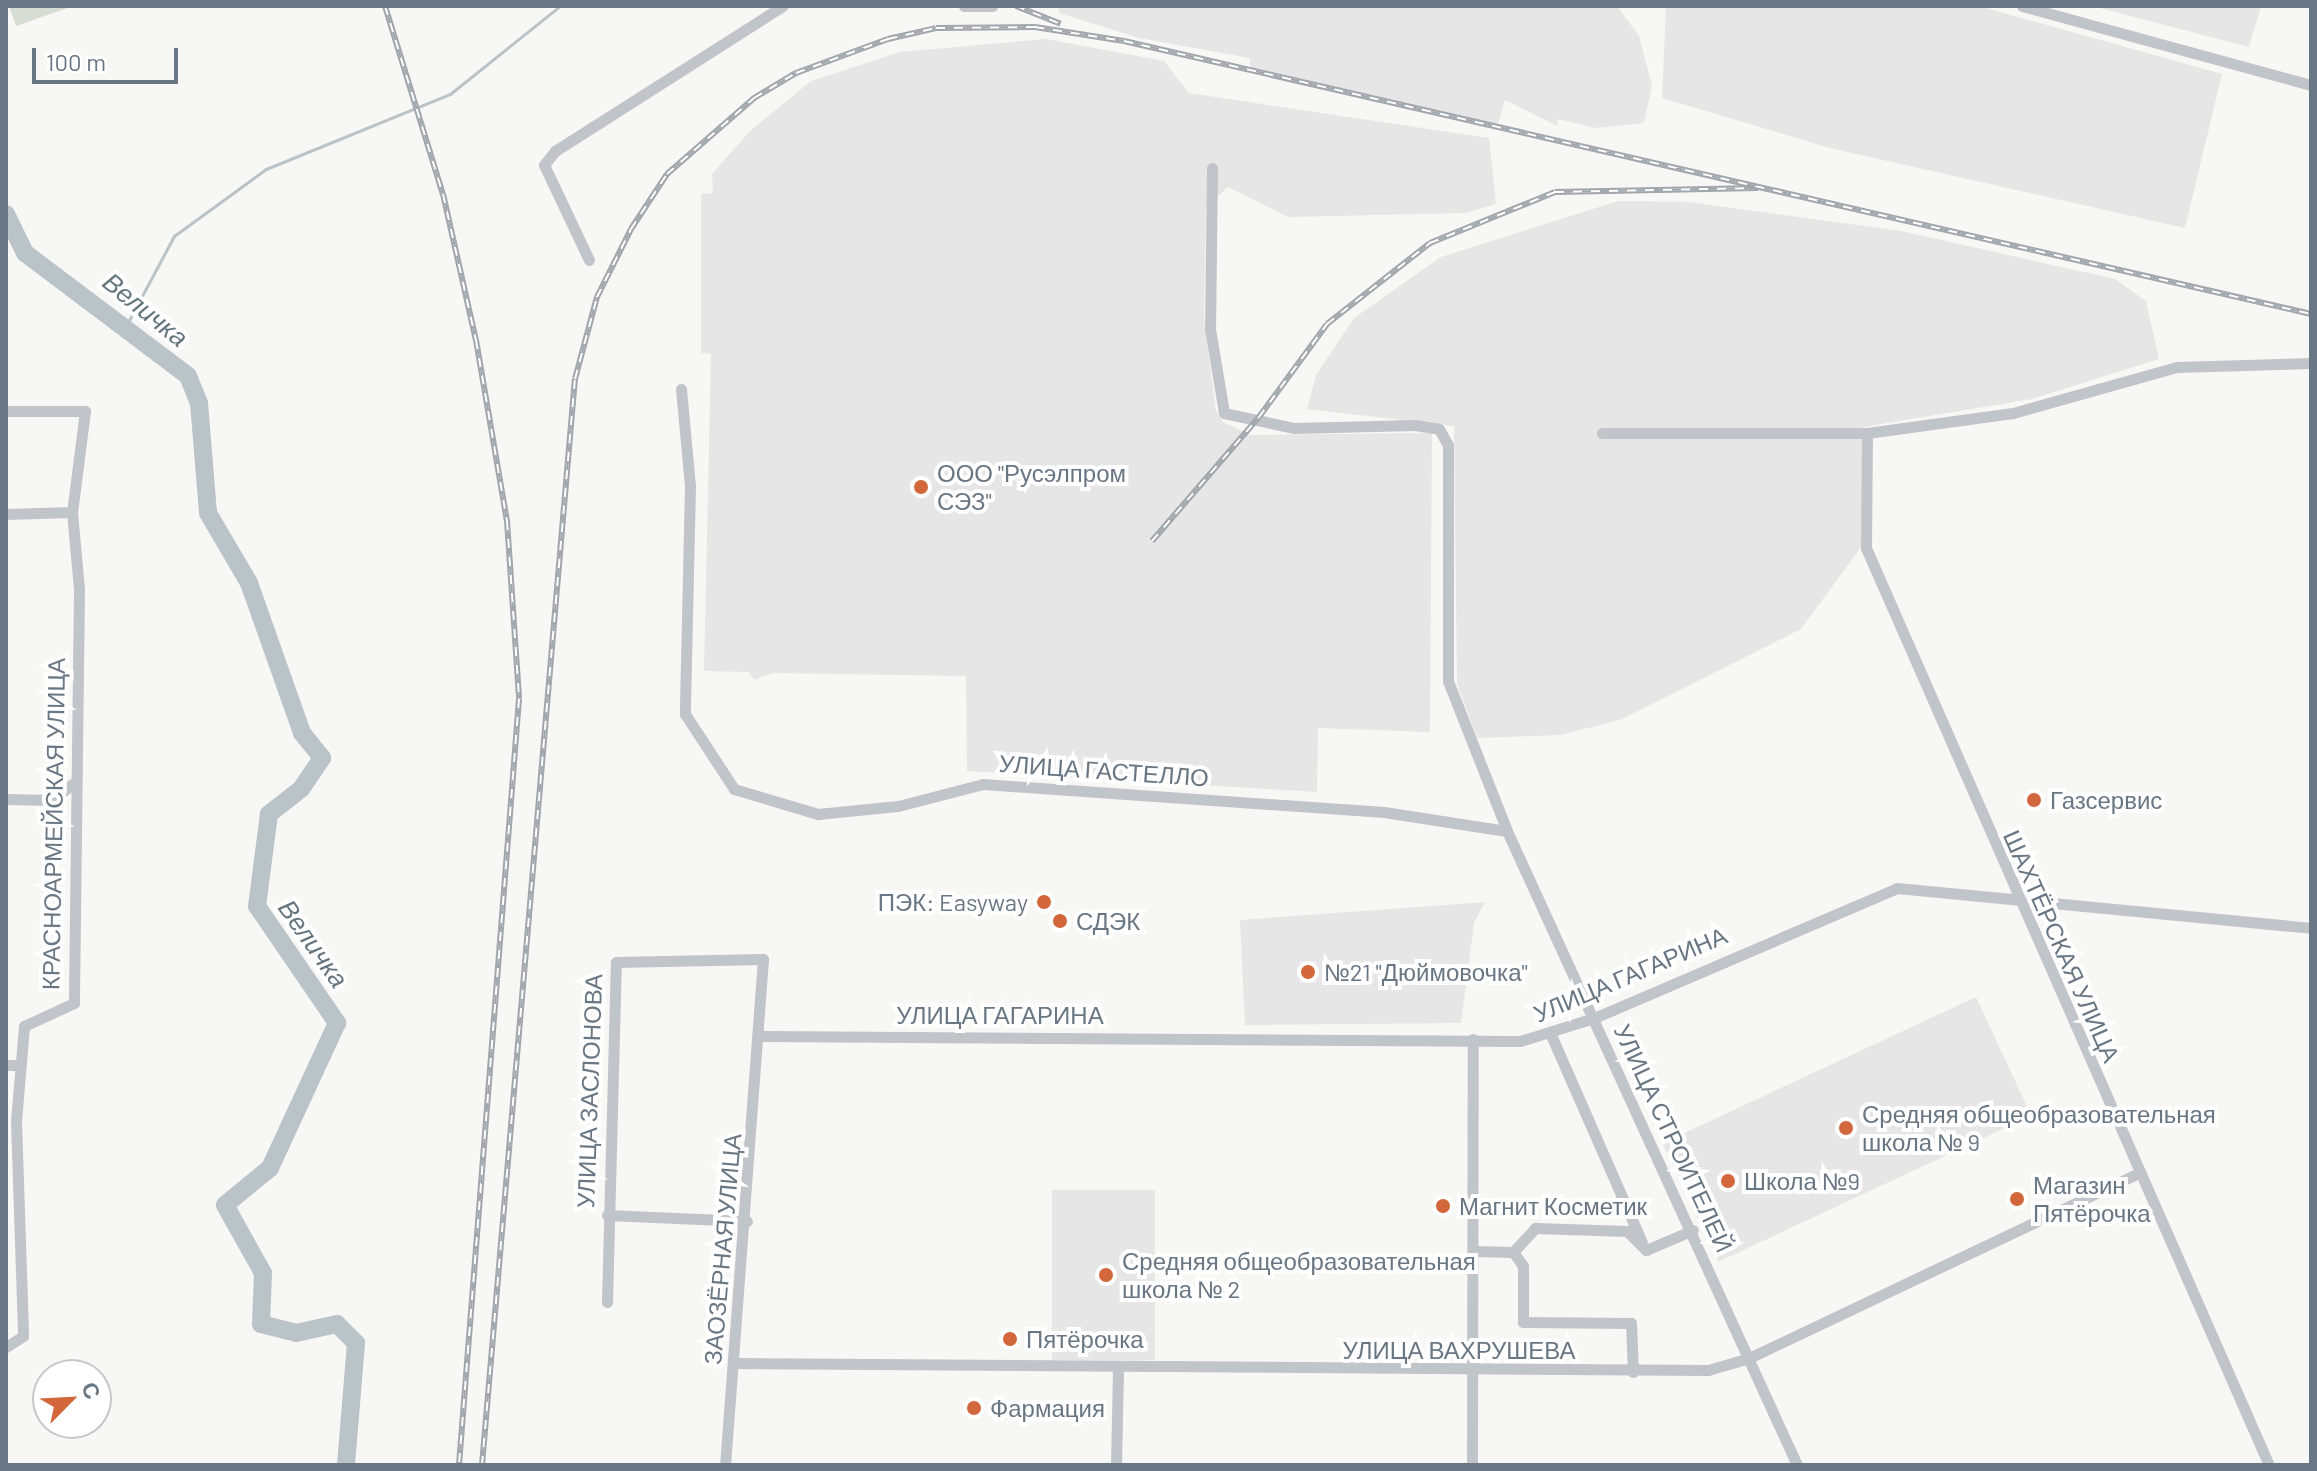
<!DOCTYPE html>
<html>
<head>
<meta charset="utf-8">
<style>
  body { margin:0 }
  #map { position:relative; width:2317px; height:1471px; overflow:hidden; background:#f7f7f5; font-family:Barlow,sans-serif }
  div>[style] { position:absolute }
  .built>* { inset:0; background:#e5e6e5; transform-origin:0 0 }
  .green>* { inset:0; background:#d7dcd4 }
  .stream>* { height:3px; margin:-1.5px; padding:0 1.5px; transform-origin:1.5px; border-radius:1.5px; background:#bac3c8 }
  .river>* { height:18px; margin:-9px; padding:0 9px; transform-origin:9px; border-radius:9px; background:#bac3c8 }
  .minor>* { height:11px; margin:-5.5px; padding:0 5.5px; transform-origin:5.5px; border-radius:5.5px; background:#c1c4c8 }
  .rail>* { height:6px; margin-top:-3px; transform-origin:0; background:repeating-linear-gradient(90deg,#fff 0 9px,#a1a6ac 0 18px); box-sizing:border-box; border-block:2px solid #a1a6ac }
  .dots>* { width:22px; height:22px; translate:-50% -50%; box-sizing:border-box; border:4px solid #fff; border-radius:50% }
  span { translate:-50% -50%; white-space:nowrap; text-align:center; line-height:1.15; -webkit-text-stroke:8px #fff; paint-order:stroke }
  .poi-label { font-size:24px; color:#697683 }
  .left { translate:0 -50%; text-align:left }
  .right { translate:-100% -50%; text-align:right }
  .street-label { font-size:24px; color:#697683 }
  .water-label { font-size:26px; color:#65767f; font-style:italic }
  .frame { position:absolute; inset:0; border:8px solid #697683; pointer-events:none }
  .north { position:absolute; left:32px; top:1359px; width:80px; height:80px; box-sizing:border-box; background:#fff; border:2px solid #c3c8cd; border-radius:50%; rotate:66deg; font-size:22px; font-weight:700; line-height:32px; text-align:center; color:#697683 }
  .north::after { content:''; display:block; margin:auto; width:28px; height:36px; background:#d1673b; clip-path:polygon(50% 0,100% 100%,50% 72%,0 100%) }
  .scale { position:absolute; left:32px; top:48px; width:146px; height:36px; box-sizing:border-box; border:4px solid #697683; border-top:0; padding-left:10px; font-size:24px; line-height:28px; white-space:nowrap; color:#697683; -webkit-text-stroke:6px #fff; paint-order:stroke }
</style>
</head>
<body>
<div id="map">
  <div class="built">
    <i style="clip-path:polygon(1058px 6px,1617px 6px,1639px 36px,1652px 85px,1644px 123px,1596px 128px,1558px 119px,1557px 126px,1505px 100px,1498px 124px,1250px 67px,1250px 58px,1139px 38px,1059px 13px)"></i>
    <i style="clip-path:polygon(1666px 6px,1979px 6px,2222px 74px,2185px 228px,1830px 148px,1662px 98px)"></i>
    <i style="clip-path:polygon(2092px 6px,2261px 6px,2249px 47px)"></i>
    <i style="clip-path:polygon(1046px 39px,1164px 61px,1189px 93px,1489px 138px,1496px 204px,1466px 213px,1288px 217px,1228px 187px,1206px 207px,1204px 319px,1216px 411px,1223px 422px,1250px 435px,1432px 433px,1430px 732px,1318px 728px,1317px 792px,967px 771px,966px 676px,773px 673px,754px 680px,749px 672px,704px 671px,711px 354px,701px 353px,701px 194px,713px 193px,712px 174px,750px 131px,811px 81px,900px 52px)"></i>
    <i style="clip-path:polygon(1618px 201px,1688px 202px,1901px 231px,2115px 279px,2146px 301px,2159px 359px,2032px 399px,1863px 427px,1861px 547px,1801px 629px,1620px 720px,1560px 735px,1477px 738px,1457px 684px,1454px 426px,1307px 409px,1316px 375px,1354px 318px,1441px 257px)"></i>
    <i style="clip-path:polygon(1485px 902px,1474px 923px,1461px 1023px,1245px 1025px,1240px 920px)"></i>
    <i style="left:1976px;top:997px;width:131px;height:346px;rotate:65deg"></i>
    <i style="left:1052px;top:1190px;width:103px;height:170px"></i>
  </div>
  <div class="green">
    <i style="clip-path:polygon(9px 6px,73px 6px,16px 26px)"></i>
  </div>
  <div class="stream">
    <i style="left:127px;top:324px;width:100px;rotate:-61.9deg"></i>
    <i style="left:174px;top:236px;width:114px;rotate:-36.1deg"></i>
    <i style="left:266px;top:169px;width:199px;rotate:-22.2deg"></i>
    <i style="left:450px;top:94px;width:141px;rotate:-38.7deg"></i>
  </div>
  <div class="river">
    <i style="left:6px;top:214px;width:43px;rotate:64deg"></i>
    <i style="left:25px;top:253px;width:204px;rotate:37deg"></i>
    <i style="left:188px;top:376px;width:29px;rotate:68deg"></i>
    <i style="left:199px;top:403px;width:110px;rotate:85.3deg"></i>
    <i style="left:208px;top:513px;width:81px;rotate:59.6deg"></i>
    <i style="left:249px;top:583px;width:159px;rotate:70.5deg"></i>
    <i style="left:302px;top:733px;width:32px;rotate:51deg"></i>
    <i style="left:322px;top:758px;width:37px;rotate:124deg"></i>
    <i style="left:301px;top:789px;width:41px;rotate:142deg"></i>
    <i style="left:269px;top:814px;width:93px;rotate:97.4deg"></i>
    <i style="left:257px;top:906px;width:142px;rotate:55.6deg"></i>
    <i style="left:337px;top:1023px;width:160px;rotate:114.8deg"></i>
    <i style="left:270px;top:1168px;width:58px;rotate:140.6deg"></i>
    <i style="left:225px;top:1205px;width:78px;rotate:60.8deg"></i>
    <i style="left:263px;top:1273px;width:51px;rotate:92.2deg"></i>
    <i style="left:261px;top:1324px;width:36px;rotate:14deg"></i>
    <i style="left:296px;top:1333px;width:42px;rotate:-12.4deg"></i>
    <i style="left:337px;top:1324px;width:27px;rotate:45deg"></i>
    <i style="left:356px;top:1343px;width:122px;rotate:94.7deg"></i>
  </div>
  <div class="minor">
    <i style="left:964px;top:6px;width:28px"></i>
    <i style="left:2022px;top:6px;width:300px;rotate:15.3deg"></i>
    <i style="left:1212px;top:168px;width:161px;rotate:90.7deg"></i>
    <i style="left:1210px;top:329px;width:85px;rotate:80.5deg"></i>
    <i style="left:1224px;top:413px;width:72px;rotate:12.1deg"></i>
    <i style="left:1294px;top:428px;width:121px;rotate:-1.4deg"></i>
    <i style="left:1415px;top:425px;width:24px;rotate:9deg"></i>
    <i style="left:1439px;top:429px;width:18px;rotate:61deg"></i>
    <i style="left:1448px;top:445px;width:236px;rotate:90deg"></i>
    <i style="left:1448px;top:681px;width:161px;rotate:68.5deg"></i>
    <i style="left:1507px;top:831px;width:697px;rotate:65.42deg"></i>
    <i style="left:589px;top:260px;width:105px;rotate:-115.3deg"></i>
    <i style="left:544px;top:165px;width:18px;rotate:-52deg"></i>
    <i style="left:555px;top:151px;width:270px;rotate:-32.5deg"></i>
    <i style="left:681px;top:389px;width:97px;rotate:84.7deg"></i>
    <i style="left:690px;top:486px;width:228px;rotate:91.3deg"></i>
    <i style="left:685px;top:714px;width:90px;rotate:56.8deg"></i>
    <i style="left:734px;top:789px;width:88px;rotate:16.6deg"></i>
    <i style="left:818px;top:814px;width:80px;rotate:-5.7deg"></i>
    <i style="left:898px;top:806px;width:88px;rotate:-14.5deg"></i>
    <i style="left:983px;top:784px;width:402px;rotate:4deg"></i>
    <i style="left:1384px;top:812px;width:124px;rotate:8.8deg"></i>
    <i style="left:6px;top:411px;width:79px"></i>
    <i style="left:85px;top:411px;width:102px;rotate:97.3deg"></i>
    <i style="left:72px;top:512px;width:77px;rotate:84.8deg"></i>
    <i style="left:79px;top:589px;width:414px;rotate:90.7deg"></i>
    <i style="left:74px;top:1003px;width:55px;rotate:155.3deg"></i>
    <i style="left:24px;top:1026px;width:95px;rotate:94.8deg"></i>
    <i style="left:16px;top:1121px;width:215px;rotate:88.1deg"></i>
    <i style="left:23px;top:1336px;width:20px;rotate:147deg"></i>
    <i style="left:1602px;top:433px;width:265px"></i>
    <i style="left:1867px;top:433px;width:147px;rotate:-7.8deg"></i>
    <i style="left:2013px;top:413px;width:170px;rotate:-15.7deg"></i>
    <i style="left:2177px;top:367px;width:134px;rotate:-1.7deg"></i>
    <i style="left:1867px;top:433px;width:115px;rotate:90.5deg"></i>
    <i style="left:1866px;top:548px;width:1002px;rotate:66.28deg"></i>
    <i style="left:6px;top:514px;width:66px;rotate:-1.7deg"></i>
    <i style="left:6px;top:799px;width:47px;rotate:1.2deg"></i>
    <i style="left:53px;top:800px;width:25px;rotate:-40deg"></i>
    <i style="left:1551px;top:1035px;width:226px;rotate:66.3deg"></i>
    <i style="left:760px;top:1036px;width:760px;rotate:0.38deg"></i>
    <i style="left:1520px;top:1041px;width:77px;rotate:-17.3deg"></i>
    <i style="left:1594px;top:1018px;width:330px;rotate:-23.2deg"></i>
    <i style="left:1897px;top:888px;width:416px;rotate:5.5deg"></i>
    <i style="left:6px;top:1065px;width:14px"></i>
    <i style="left:607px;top:1215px;width:140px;rotate:2.5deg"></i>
    <i style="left:1473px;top:1251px;width:40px;rotate:1.4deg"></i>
    <i style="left:1513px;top:1252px;width:33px;rotate:-47deg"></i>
    <i style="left:1535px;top:1228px;width:92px;rotate:1.9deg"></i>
    <i style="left:1627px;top:1231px;width:27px;rotate:45deg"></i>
    <i style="left:1646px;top:1250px;width:51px;rotate:-23.1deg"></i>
    <i style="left:1513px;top:1252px;width:17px;rotate:54deg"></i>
    <i style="left:1523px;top:1266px;width:56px;rotate:90deg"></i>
    <i style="left:1523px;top:1322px;width:108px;rotate:0.5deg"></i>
    <i style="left:1631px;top:1323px;width:49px;rotate:87.7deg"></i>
    <i style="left:607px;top:1302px;width:340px;rotate:-88.5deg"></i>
    <i style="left:616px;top:962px;width:147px;rotate:-1.2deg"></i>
    <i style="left:763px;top:959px;width:507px;rotate:94.29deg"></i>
    <i style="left:735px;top:1363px;width:973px;rotate:0.41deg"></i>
    <i style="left:1708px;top:1370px;width:43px;rotate:-16.3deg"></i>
    <i style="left:1749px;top:1358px;width:431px;rotate:-25.4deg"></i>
    <i style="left:1116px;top:1465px;width:96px;rotate:-88.8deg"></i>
    <i style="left:1472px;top:1465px;width:426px;rotate:-89.9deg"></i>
  </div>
  <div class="rail">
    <i style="left:385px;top:6px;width:197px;rotate:72.9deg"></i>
    <i style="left:443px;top:194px;width:150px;rotate:77.3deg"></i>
    <i style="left:476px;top:340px;width:184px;rotate:80.3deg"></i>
    <i style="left:507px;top:521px;width:178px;rotate:86.1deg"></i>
    <i style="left:519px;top:699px;width:768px;rotate:94.48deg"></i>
    <i style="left:1016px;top:6px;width:48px;rotate:21.8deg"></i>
    <i style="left:1152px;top:541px;width:164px;rotate:-49.2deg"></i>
    <i style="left:1259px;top:417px;width:115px;rotate:-53.8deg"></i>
    <i style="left:1327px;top:324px;width:131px;rotate:-38.2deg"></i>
    <i style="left:1430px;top:243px;width:135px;rotate:-22.2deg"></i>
    <i style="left:1555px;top:192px;width:203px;rotate:-1.1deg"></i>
    <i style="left:482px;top:1465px;width:1090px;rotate:-85.11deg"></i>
    <i style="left:575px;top:379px;width:85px;rotate:-75deg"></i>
    <i style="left:597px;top:297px;width:76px;rotate:-63.4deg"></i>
    <i style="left:631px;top:229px;width:66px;rotate:-56.8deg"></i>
    <i style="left:667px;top:174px;width:116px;rotate:-41.1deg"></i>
    <i style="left:754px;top:98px;width:49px;rotate:-30.8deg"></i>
    <i style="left:796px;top:73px;width:98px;rotate:-20.3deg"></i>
    <i style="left:888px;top:39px;width:49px;rotate:-12.9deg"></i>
    <i style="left:936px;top:28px;width:99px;rotate:-0.6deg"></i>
    <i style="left:1035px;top:27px;width:90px;rotate:8.9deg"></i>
    <i style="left:1124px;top:41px;width:1218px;rotate:12.95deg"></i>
  </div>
  <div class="dots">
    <i style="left:921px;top:487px;background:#d1673b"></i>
    <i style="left:2034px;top:800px;background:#d1673b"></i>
    <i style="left:1044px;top:902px;background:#d1673b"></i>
    <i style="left:1060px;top:921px;background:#d1673b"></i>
    <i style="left:1308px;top:972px;background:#d1673b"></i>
    <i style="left:1846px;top:1128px;background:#d1673b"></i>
    <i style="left:1728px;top:1181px;background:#d1673b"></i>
    <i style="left:2017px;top:1199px;background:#d1673b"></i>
    <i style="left:1443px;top:1206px;background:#d1673b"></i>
    <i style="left:1106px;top:1275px;background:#d1673b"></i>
    <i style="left:1010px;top:1339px;background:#d1673b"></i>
    <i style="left:974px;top:1408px;background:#d1673b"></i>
  </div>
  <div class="poi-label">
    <span class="left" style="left:937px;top:487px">ООО "Русэлпром<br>СЭЗ"</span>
    <span class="left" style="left:2050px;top:800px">Газсервис</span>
    <span class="right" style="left:1028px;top:902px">ПЭК: Easyway</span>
    <span class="left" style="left:1076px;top:921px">СДЭК</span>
    <span class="left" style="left:1324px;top:972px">№21 "Дюймовочка"</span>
    <span class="left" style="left:1862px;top:1128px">Средняя общеобразовательная<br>школа № 9</span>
    <span class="left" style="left:1744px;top:1181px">Школа №9</span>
    <span class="left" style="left:2033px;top:1199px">Магазин<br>Пятёрочка</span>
    <span class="left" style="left:1459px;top:1206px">Магнит Косметик</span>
    <span class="left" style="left:1122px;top:1275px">Средняя общеобразовательная<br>школа № 2</span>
    <span class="left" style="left:1026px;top:1339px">Пятёрочка</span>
    <span class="left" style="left:990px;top:1408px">Фармация</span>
  </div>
  <div class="street-label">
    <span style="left:1104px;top:770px;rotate:4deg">УЛИЦА ГАСТЕЛЛО</span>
    <span style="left:53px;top:824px;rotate:-89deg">КРАСНОАРМЕЙСКАЯ УЛИЦА</span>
    <span style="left:2062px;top:946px;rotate:66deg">ШАХТЁРСКАЯ УЛИЦА</span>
    <span style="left:1630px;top:974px;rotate:-23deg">УЛИЦА ГАГАРИНА</span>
    <span style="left:1000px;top:1015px">УЛИЦА ГАГАРИНА</span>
    <span style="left:589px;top:1091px;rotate:-88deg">УЛИЦА ЗАСЛОНОВА</span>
    <span style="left:1674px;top:1138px;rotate:65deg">УЛИЦА СТРОИТЕЛЕЙ</span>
    <span style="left:722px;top:1249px;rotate:-85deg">ЗАОЗЁРНАЯ УЛИЦА</span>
    <span style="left:1459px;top:1350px">УЛИЦА ВАХРУШЕВА</span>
  </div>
  <div class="water-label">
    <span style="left:146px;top:309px;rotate:39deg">Величка</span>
    <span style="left:314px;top:943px;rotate:55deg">Величка</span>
  </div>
  <div class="frame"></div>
  <div class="north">С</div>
  <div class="scale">100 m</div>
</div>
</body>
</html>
